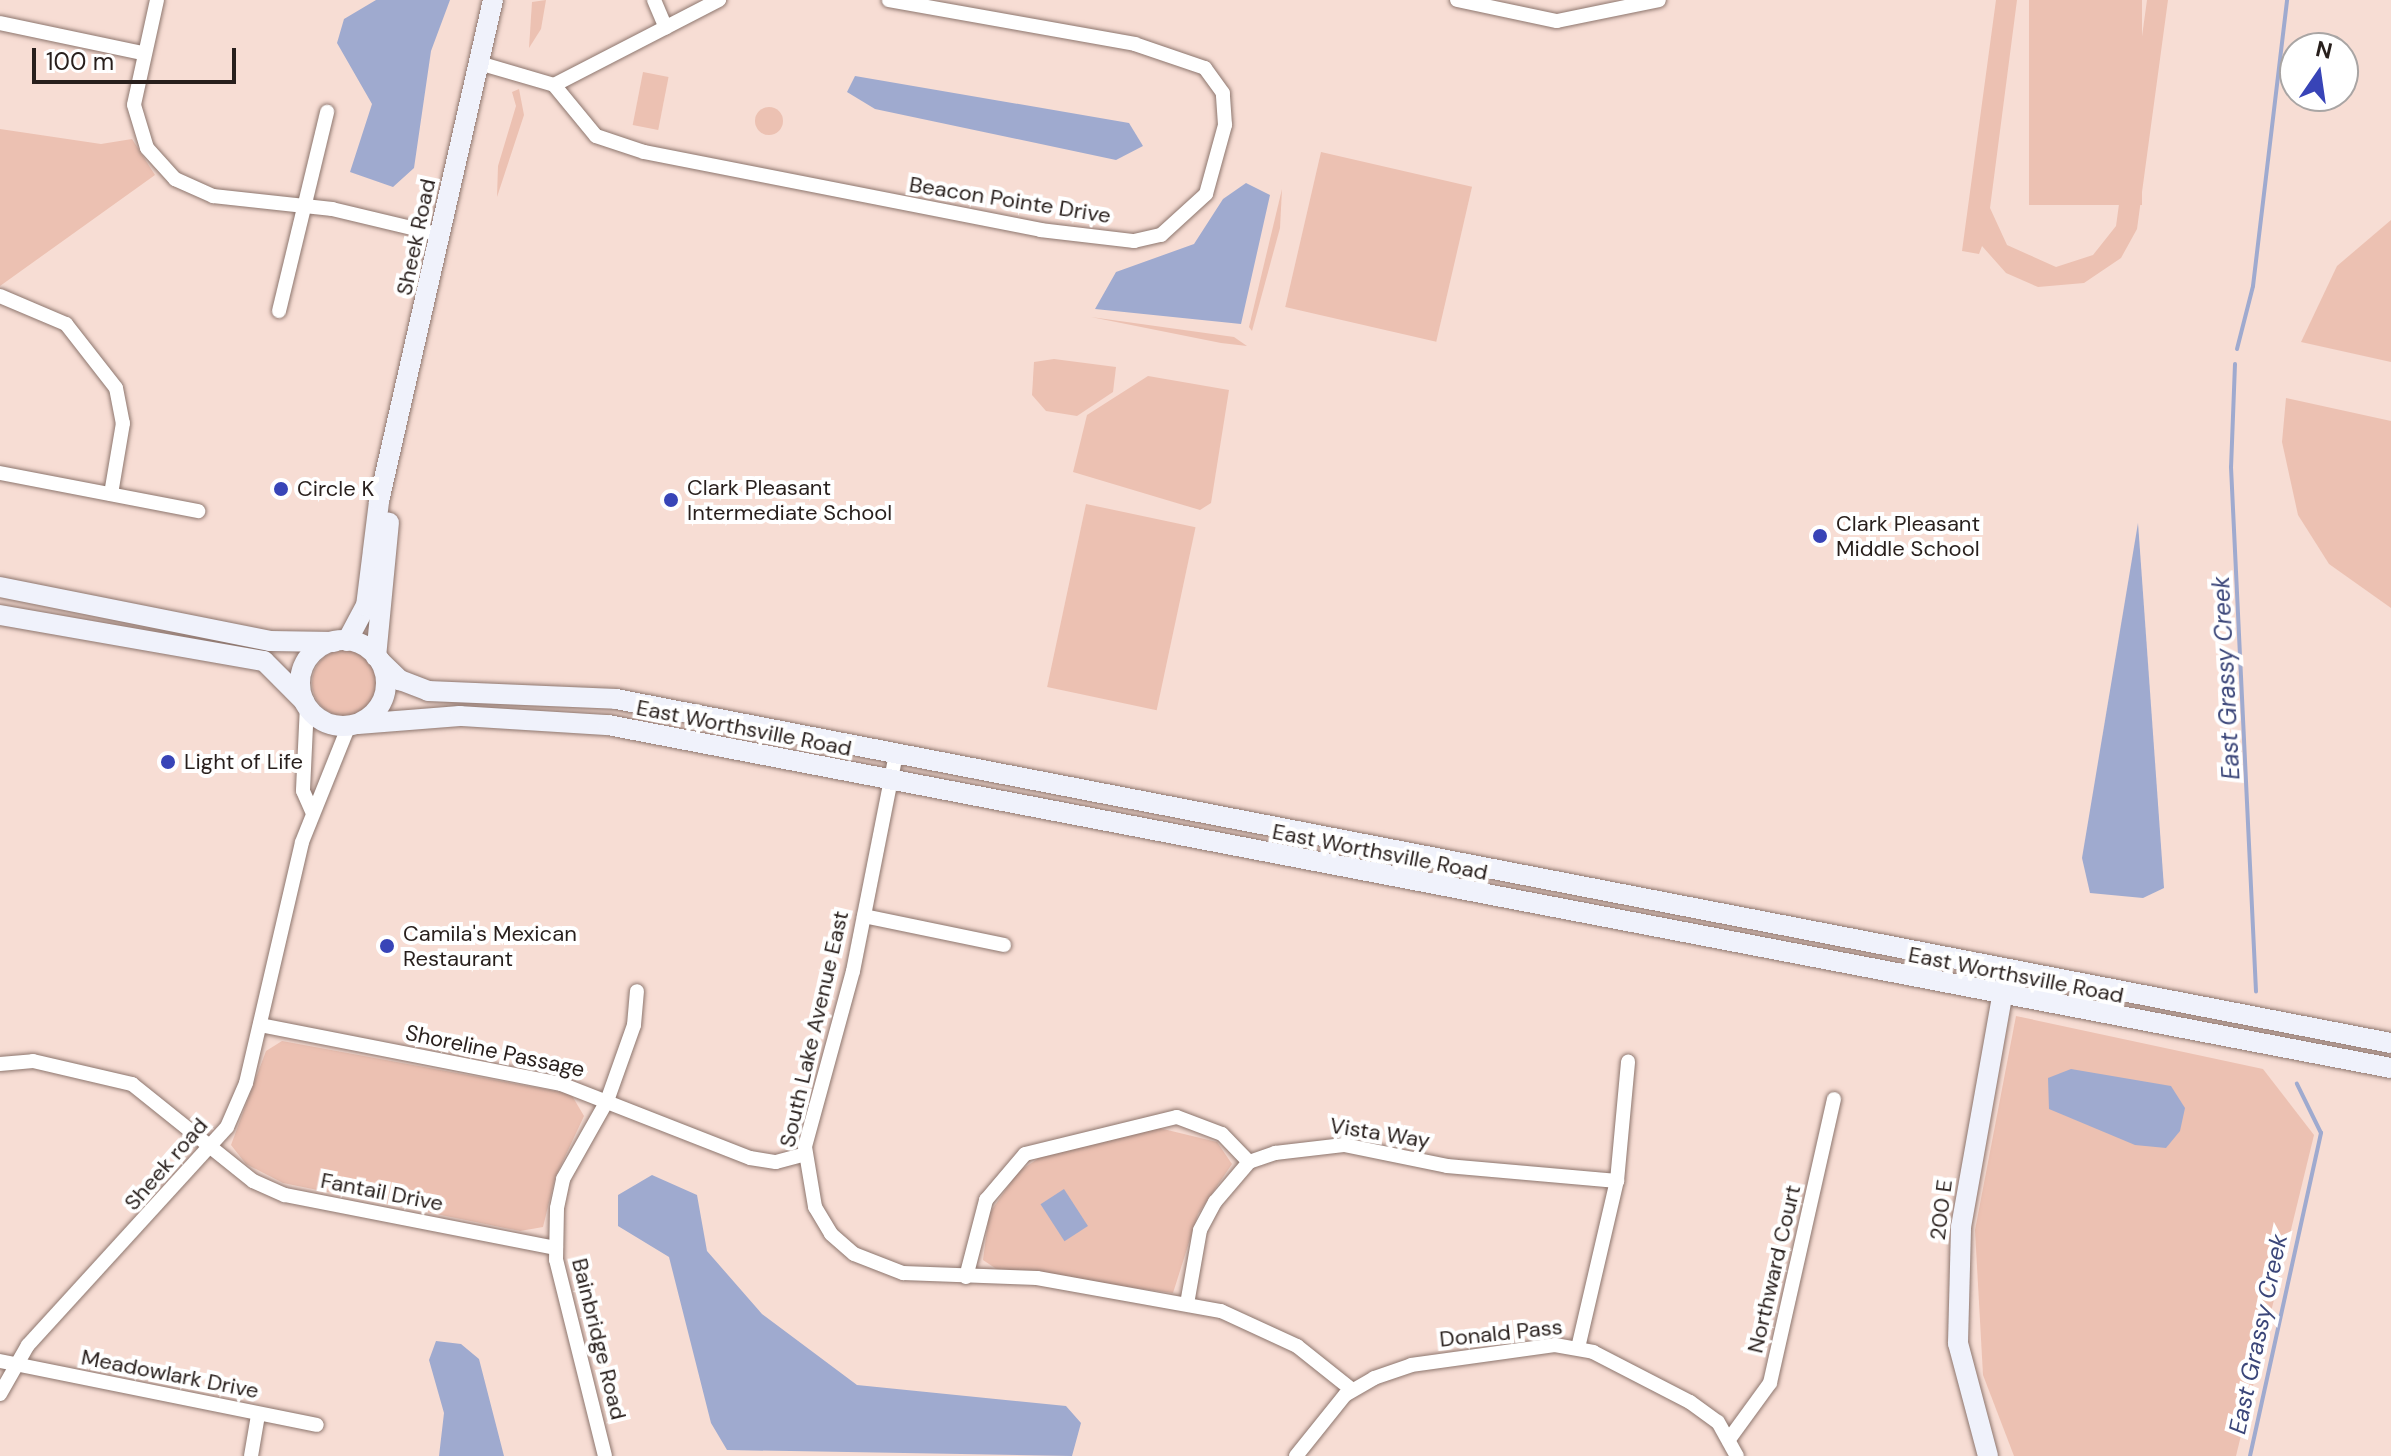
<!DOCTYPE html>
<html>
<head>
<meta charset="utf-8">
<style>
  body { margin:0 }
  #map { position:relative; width:2391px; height:1456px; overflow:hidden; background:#f7ddd4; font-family:"DM Sans",sans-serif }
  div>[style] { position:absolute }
  .green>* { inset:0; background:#ecc1b2; transform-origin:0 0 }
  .round { border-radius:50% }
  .water>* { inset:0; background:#9faacf; transform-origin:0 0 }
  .stream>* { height:4px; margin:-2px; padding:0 2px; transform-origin:2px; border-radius:2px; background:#9faacf }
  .roads { filter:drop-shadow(0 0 2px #8d766e) drop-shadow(0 0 2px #8d766e) }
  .street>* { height:14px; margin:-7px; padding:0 7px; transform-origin:7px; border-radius:7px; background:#fff }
  .secondary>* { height:20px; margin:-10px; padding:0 10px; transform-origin:10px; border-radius:10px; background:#f0f2fb }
  .secondary>.ring { margin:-10px; padding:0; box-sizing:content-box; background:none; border:20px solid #f0f2fb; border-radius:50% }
  .dots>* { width:22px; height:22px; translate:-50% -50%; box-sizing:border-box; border:4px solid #fff; border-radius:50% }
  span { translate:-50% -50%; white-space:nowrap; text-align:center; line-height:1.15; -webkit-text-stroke:8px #fff; paint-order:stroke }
  .street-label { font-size:22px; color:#281f1c }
  .poi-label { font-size:22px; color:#281f1c }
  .left { translate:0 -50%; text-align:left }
  .water-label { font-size:24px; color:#3b4679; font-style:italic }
  .north { position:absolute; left:2279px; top:32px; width:80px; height:80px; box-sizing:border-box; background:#fff; border:2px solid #a9a5a4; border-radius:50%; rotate:13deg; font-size:22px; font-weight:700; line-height:32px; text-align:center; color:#281f1c }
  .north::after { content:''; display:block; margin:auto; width:28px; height:36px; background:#3844b7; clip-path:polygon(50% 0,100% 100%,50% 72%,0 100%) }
  .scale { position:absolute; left:32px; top:48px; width:204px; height:36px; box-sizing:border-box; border:4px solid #281f1c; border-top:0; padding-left:10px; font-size:24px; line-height:28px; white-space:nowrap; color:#281f1c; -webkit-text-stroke:6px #fff; paint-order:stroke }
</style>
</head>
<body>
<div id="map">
  <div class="green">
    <i style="clip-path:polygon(546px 0,541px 29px,529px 48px,532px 2px)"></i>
    <i style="clip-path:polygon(1996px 0,2017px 0,1990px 208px,2007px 245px,2056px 267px,2093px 255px,2116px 226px,2147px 0,2168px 0,2137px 229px,2121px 258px,2084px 283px,2038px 287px,2006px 273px,1982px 246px,1979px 254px,1962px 251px)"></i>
    <i style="left:2029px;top:0;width:113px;height:205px"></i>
    <i style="left:643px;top:72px;width:26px;height:54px;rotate:11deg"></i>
    <i style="clip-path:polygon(519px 89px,524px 115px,497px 197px,498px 166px,516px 106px,512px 92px)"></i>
    <i class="round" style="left:755px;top:107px;width:28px;height:28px"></i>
    <i style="clip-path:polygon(0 129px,101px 144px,132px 139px,155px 175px,0 286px)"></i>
    <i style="left:1321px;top:152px;width:155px;height:159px;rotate:13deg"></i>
    <i style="clip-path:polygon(1282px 189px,1280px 228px,1252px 331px,1249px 327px)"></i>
    <i style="clip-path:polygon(2391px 220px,2391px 362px,2301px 342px,2337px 266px)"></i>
    <i style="clip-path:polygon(1091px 317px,1234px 337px,1247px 346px,1221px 343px)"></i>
    <i style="clip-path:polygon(1054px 359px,1116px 367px,1113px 392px,1077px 416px,1046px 411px,1032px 395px,1034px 362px)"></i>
    <i style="clip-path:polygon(1148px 376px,1229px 390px,1211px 503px,1200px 510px,1073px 472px,1087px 415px)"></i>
    <i style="clip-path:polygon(2286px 398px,2391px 421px,2391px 608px,2329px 564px,2298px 515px,2282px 442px)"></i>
    <i style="left:1086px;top:504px;width:112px;height:187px;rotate:12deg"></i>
    <i class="round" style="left:312px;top:650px;width:66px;height:66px"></i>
    <i style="clip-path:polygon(2016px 1016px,2263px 1069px,2314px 1135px,2236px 1456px,2014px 1456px,1983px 1375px,1975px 1230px)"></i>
    <i style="clip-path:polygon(282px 1041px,571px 1094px,584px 1116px,555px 1178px,543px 1227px,520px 1231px,283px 1183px,246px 1164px,231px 1145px,266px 1051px)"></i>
    <i style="clip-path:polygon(1159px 1128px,1217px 1142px,1232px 1164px,1198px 1214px,1173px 1293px,998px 1270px,983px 1260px,989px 1214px,1018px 1172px,1048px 1152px)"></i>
  </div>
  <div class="water">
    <i style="clip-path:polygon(376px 0,450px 0,431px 51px,414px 168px,393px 187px,350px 172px,372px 104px,337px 43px,344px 19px)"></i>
    <i style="clip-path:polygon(855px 76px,1129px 123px,1143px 146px,1116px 160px,875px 109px,847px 92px)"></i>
    <i style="clip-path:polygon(1246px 183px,1270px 195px,1241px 324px,1095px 309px,1116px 272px,1194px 244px,1223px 199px)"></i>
    <i style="clip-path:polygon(2138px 523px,2164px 888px,2143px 898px,2090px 893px,2082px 858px)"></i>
    <i style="clip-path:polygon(2071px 1069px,2171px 1086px,2185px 1108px,2180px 1131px,2166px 1148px,2135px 1145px,2049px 1109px,2048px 1078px)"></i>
    <i style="clip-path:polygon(652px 1175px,697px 1195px,707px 1251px,762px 1314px,857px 1385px,1066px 1406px,1081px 1423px,1072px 1456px,727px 1450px,711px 1423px,669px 1257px,618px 1226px,618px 1195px)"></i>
    <i style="left:1064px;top:1189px;width:44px;height:28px;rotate:57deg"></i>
    <i style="clip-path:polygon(436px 1341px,461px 1344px,479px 1359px,504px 1456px,439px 1456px,444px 1413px,429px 1360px)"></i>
  </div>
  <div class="stream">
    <i style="left:2237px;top:349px;width:65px;rotate:-75.7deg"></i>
    <i style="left:2253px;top:286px;width:288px;rotate:-83.2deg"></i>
    <i style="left:2235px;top:364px;width:103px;rotate:92.2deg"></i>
    <i style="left:2231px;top:467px;width:525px;rotate:87.27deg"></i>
    <i style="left:2250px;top:1456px;width:331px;rotate:-77.6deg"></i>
    <i style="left:2321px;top:1133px;width:55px;rotate:-116.1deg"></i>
  </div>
  <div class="roads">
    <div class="street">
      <i style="left:157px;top:0;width:107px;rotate:102.4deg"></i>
      <i style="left:134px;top:105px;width:45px;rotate:73.2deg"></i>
      <i style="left:147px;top:148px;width:42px;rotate:47.9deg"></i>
      <i style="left:175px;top:179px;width:42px;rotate:24.1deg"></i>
      <i style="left:213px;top:196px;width:120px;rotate:6.2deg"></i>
      <i style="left:332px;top:209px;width:112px;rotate:13.4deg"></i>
      <i style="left:654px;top:0;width:30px;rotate:67deg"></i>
      <i style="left:1457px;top:0;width:102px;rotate:11.9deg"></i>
      <i style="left:1557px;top:21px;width:104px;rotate:-11.6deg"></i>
      <i style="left:0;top:23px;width:145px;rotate:11.9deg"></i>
      <i style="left:479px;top:63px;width:78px;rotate:16.3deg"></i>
      <i style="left:554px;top:85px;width:66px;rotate:50.5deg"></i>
      <i style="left:596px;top:136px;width:51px;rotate:18.4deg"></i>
      <i style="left:644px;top:152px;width:404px;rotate:11.1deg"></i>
      <i style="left:1040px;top:230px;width:95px;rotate:6.7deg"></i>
      <i style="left:1134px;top:241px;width:28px;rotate:-13deg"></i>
      <i style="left:1161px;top:235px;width:61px;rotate:-42.3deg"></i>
      <i style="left:1206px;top:194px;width:72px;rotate:-74.6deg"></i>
      <i style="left:1225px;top:125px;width:32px;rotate:-94deg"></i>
      <i style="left:1223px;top:93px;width:31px;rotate:-126deg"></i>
      <i style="left:1205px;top:68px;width:74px;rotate:-161.1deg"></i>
      <i style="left:1135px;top:44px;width:250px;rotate:-169.9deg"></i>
      <i style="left:554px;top:85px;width:186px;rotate:-27.3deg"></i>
      <i style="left:0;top:296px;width:72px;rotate:23deg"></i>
      <i style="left:66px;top:324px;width:81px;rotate:52deg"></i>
      <i style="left:116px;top:388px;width:36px;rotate:79deg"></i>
      <i style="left:123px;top:423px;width:72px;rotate:99.6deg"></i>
      <i style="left:279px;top:311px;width:205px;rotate:-76.4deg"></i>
      <i style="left:0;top:473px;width:202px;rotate:10.9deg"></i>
      <i style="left:307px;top:705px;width:86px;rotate:92.7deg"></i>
      <i style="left:303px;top:791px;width:22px;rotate:66deg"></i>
      <i style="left:896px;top:754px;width:221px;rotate:101.2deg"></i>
      <i style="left:853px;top:971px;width:182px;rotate:105.3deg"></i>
      <i style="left:805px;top:1147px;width:61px;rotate:80.5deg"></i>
      <i style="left:815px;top:1207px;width:31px;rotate:59deg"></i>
      <i style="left:831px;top:1234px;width:30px;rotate:41deg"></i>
      <i style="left:854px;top:1254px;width:53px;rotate:21.2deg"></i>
      <i style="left:903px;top:1273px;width:134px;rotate:2.1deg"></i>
      <i style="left:1037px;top:1278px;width:187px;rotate:10.2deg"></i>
      <i style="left:1221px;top:1311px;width:84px;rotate:24.7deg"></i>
      <i style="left:1297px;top:1346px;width:69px;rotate:38.5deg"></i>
      <i style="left:864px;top:916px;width:143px;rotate:11.7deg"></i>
      <i style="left:260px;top:1025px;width:307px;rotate:11.1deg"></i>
      <i style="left:561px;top:1084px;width:203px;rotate:21.4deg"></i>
      <i style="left:750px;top:1158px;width:26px;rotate:9deg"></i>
      <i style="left:776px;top:1162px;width:30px;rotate:-15deg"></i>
      <i style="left:0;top:1064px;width:33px;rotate:-5deg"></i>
      <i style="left:33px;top:1061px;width:102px;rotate:13.1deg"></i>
      <i style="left:132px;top:1084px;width:155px;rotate:38.7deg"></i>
      <i style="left:253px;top:1181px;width:35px;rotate:24deg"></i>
      <i style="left:285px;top:1195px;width:276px;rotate:11.1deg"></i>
      <i style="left:966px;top:1277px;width:80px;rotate:-75.4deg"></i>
      <i style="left:986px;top:1200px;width:60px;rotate:-49.7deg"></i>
      <i style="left:1025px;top:1154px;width:156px;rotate:-13.7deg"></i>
      <i style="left:1177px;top:1117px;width:48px;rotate:20.7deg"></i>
      <i style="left:1222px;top:1134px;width:39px;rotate:46deg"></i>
      <i style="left:1187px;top:1304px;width:75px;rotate:-80deg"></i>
      <i style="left:1200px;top:1230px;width:32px;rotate:-62deg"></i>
      <i style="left:1215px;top:1202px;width:52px;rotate:-49.6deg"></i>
      <i style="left:1249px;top:1162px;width:28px;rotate:-19deg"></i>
      <i style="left:1275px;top:1153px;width:69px;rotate:-6.6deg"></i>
      <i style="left:1344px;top:1145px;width:105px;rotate:11.5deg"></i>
      <i style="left:1447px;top:1166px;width:171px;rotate:5deg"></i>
      <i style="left:1578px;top:1348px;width:171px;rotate:-76.9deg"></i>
      <i style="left:1617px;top:1181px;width:120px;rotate:-84.7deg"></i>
      <i style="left:0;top:1361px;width:323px;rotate:11.4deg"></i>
      <i style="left:0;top:1394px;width:56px;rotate:-60.3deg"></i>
      <i style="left:28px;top:1345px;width:295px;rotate:-47.6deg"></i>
      <i style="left:227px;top:1127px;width:48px;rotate:-66.6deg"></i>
      <i style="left:246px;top:1083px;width:247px;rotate:-76.9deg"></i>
      <i style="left:302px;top:842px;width:126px;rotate:-68.1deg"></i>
      <i style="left:1730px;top:1438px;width:68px;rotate:-54deg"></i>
      <i style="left:1770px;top:1383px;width:291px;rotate:-77.3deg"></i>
      <i style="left:251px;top:1456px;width:42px;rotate:-80.3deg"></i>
      <i style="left:605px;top:1456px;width:202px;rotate:-104deg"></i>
      <i style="left:556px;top:1260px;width:52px;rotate:-88.9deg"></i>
      <i style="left:557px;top:1208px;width:30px;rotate:-78deg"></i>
      <i style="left:563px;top:1179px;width:90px;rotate:-60.6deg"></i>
      <i style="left:607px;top:1101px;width:81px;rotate:-70.4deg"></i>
      <i style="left:634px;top:1025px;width:34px;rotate:-85deg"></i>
      <i style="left:1296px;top:1456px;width:78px;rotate:-51.2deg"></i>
      <i style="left:1345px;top:1395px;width:34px;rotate:-30deg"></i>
      <i style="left:1374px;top:1378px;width:39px;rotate:-19deg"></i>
      <i style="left:1411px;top:1365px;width:145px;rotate:-7.9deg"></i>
      <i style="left:1555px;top:1345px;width:39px;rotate:10deg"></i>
      <i style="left:1593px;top:1352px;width:109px;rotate:27.3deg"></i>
      <i style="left:1690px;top:1402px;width:34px;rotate:36deg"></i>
      <i style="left:1718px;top:1422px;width:39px;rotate:61deg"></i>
    </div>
    <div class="secondary">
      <i style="left:0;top:587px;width:275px;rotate:11.3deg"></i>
      <i style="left:270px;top:641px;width:64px;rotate:0.9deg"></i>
      <i style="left:0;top:615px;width:268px;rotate:9.9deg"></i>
      <i style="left:264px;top:661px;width:57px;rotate:45deg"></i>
      <i class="ring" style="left:300px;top:640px;width:66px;height:66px"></i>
      <i style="left:347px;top:641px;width:40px;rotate:-62deg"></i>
      <i style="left:366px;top:606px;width:106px;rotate:-82.9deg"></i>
      <i style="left:379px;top:501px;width:514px;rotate:-77.18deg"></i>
      <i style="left:376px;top:657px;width:135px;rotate:-84.5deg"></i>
      <i style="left:380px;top:661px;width:28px;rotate:44deg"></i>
      <i style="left:400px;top:680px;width:30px;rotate:21deg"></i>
      <i style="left:428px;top:691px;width:188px;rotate:2.4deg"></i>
      <i style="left:616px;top:699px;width:1808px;rotate:10.97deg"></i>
      <i style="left:358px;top:724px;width:102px;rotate:-4.5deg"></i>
      <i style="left:460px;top:716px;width:148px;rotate:3.5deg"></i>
      <i style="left:608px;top:725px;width:1816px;rotate:10.89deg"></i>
      <i style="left:1988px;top:1456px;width:117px;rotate:-104.9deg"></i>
      <i style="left:1958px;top:1343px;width:116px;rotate:-88.5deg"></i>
      <i style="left:1961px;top:1227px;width:246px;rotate:-79.9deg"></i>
    </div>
  </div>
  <div class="dots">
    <i style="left:281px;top:489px;background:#3844b7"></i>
    <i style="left:671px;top:500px;background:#3844b7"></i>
    <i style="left:1820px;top:536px;background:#3844b7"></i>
    <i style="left:168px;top:762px;background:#3844b7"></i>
    <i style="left:387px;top:946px;background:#3844b7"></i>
  </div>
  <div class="street-label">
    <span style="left:1010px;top:200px;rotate:9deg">Beacon Pointe Drive</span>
    <span style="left:416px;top:237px;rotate:-78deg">Sheek Road</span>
    <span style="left:744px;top:728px;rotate:11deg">East Worthsville Road</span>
    <span style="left:1380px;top:852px;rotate:11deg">East Worthsville Road</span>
    <span style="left:2016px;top:975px;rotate:11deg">East Worthsville Road</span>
    <span style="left:814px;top:1029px;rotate:-77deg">South Lake Avenue East</span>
    <span style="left:495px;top:1051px;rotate:12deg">Shoreline Passage</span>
    <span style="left:1380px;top:1133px;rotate:9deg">Vista Way</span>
    <span style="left:166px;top:1164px;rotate:-49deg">Sheek road</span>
    <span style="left:382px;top:1192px;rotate:11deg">Fantail Drive</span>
    <span style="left:1941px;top:1210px;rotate:-83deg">200 E</span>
    <span style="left:1774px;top:1269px;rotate:-77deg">Northward Court</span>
    <span style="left:1501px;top:1333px;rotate:-6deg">Donald Pass</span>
    <span style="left:599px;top:1339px;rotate:76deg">Bainbridge Road</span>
    <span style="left:170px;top:1374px;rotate:11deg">Meadowlark Drive</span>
  </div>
  <div class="poi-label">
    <span class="left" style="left:687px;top:500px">Clark Pleasant<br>Intermediate School</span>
    <span class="left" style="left:297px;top:489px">Circle K</span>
    <span class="left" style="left:1836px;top:536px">Clark Pleasant<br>Middle School</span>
    <span class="left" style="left:184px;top:762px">Light of Life</span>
    <span class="left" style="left:403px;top:946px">Camila's Mexican<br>Restaurant</span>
  </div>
  <div class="water-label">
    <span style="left:2226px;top:678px;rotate:-93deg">East Grassy Creek</span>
    <span style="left:2258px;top:1334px;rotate:-78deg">East Grassy Creek</span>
  </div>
  <div class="north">N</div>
  <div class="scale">100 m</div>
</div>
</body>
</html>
